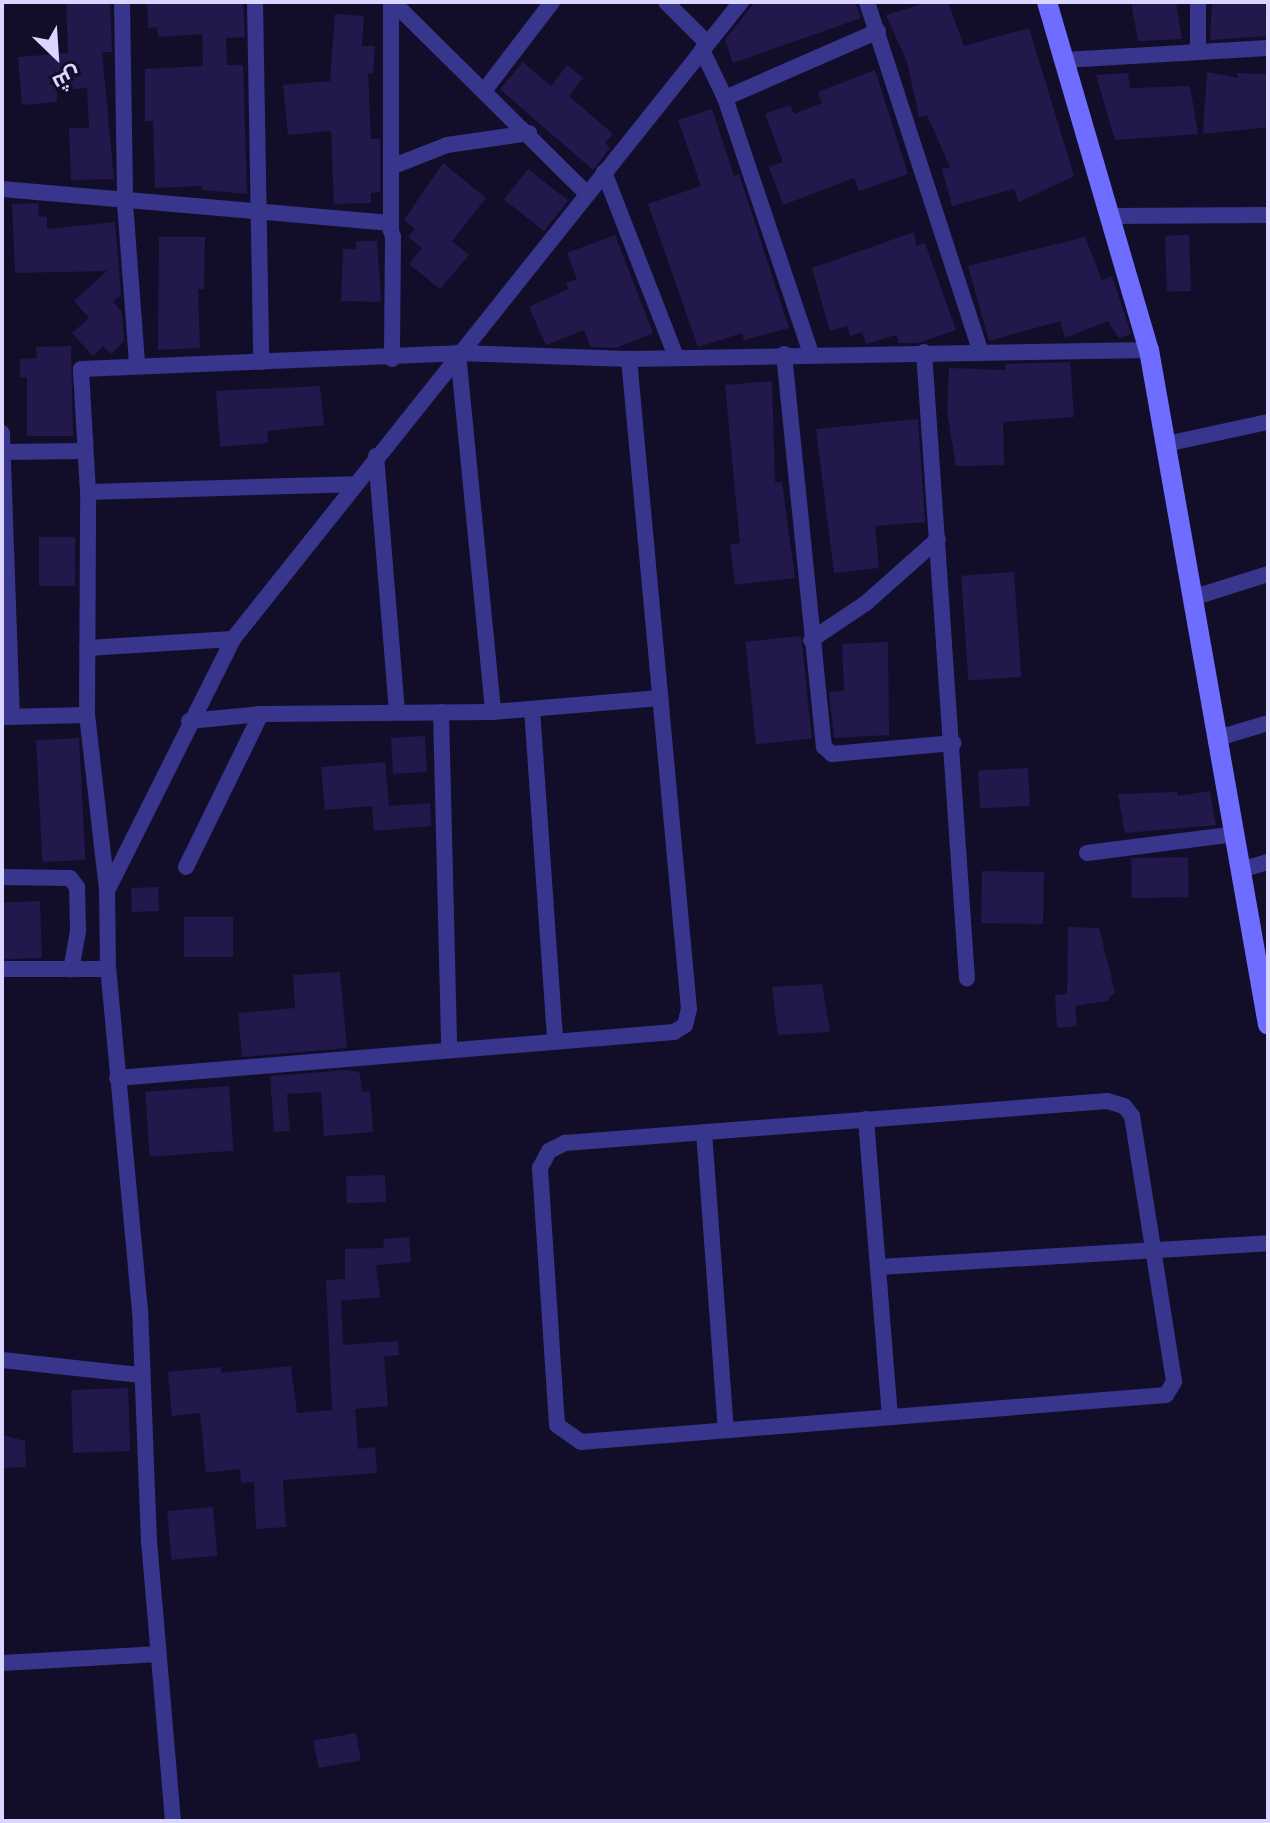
<!DOCTYPE html>
<html>
<head>
<meta charset="utf-8">
<style>
  body { margin:0 }
  #map { position:relative; width:1270px; height:1823px; overflow:hidden; background:#120e29; font-family:"Sofia Sans Condensed",Cairo,sans-serif }
  div>[style] { position:absolute }
  .building>* { inset:0; background:#22184c; transform-origin:0 0 }
  .street>* { height:16px; margin:-8px; padding:0 8px; transform-origin:8px; border-radius:8px; background:#37358c }
  .secondary>* { height:20px; margin:-10px; padding:0 10px; transform-origin:10px; border-radius:10px; background:#6f6dff }
  span { translate:-50% -50%; white-space:nowrap; text-align:center; line-height:1.15; -webkit-text-stroke:6px #120e29; paint-order:stroke }
  .frame { position:absolute; inset:0; border:4px solid #dad6ff; pointer-events:none }
  .north { position:absolute; left:16px; top:16px; width:80px; height:80px; -webkit-text-stroke:6px #120e29; paint-order:stroke; rotate:155deg; font-size:22px; font-weight:700; line-height:32px; text-align:center; color:#dad6ff }
  .north::after { content:''; display:block; margin:auto; width:28px; height:36px; background:#dad6ff; clip-path:polygon(50% 0,100% 100%,50% 72%,0 100%) }
</style>
</head>
<body>
<div id="map">
  <div class="building">
    <i style="clip-path:polygon(66px 2px,110px 2px,112px 52px,102px 52px,114px 179px,71px 180px,69px 128px,89px 128px,87px 88px,57px 90px,57px 102px,22px 105px,18px 57px,68px 53px)"></i>
    <i style="clip-path:polygon(147px 2px,243px 2px,245px 37px,226px 38px,227px 65px,243px 65px,247px 194px,202px 190px,202px 186px,155px 188px,153px 121px,145px 121px,145px 69px,203px 66px,202px 34px,158px 37px,157px 27px,148px 28px)"></i>
    <i style="clip-path:polygon(755px 2px,855px 2px,861px 18px,733px 63px,725px 40px)"></i>
    <i style="clip-path:polygon(928px 2px,948px 2px,964px 46px,1029px 28px,1074px 176px,1019px 202px,1014px 189px,952px 206px,942px 169px,950px 167px,927px 115px,919px 117px,907px 62px,886px 15px)"></i>
    <i style="clip-path:polygon(1131px 2px,1176px 2px,1182px 39px,1138px 41px)"></i>
    <i style="clip-path:polygon(1212px 2px,1265px 2px,1268px 36px,1210px 40px)"></i>
    <i style="clip-path:polygon(335px 14px,364px 16px,362px 46px,375px 46px,373px 74px,368px 73px,371px 139px,380px 139px,380px 192px,371px 193px,371px 203px,334px 204px,331px 131px,288px 135px,283px 85px,330px 81px)"></i>
    <i style="clip-path:polygon(523px 62px,551px 86px,567px 65px,583px 78px,569px 96px,613px 134px,605px 143px,610px 148px,593px 170px,500px 89px)"></i>
    <i style="clip-path:polygon(875px 70px,908px 174px,859px 191px,854px 178px,783px 205px,769px 167px,783px 162px,765px 114px,790px 105px,794px 114px,822px 103px,818px 92px)"></i>
    <i style="clip-path:polygon(1207px 72px,1238px 78px,1237px 73px,1268px 74px,1268px 127px,1203px 134px)"></i>
    <i style="clip-path:polygon(1128px 73px,1130px 88px,1190px 86px,1198px 134px,1115px 140px,1096px 75px)"></i>
    <i style="clip-path:polygon(712px 109px,734px 176px,739px 174px,789px 328px,744px 340px,742px 333px,698px 347px,648px 204px,701px 186px,678px 120px)"></i>
    <i style="clip-path:polygon(443px 163px,486px 198px,452px 241px,469px 255px,440px 289px,409px 264px,422px 248px,408px 237px,415px 229px,404px 220px)"></i>
    <i style="left:528px;top:169px;width:51px;height:39px;rotate:38deg"></i>
    <i style="clip-path:polygon(38px 203px,39px 217px,47px 216px,47px 229px,115px 222px,121px 295px,113px 302px,122px 312px,124px 341px,111px 354px,103px 346px,93px 356px,72px 333px,89px 318px,74px 301px,107px 271px,15px 273px,12px 204px)"></i>
    <i style="clip-path:polygon(914px 232px,916px 246px,925px 243px,956px 330px,918px 343px,899px 343px,896px 335px,866px 344px,862px 332px,850px 336px,847px 326px,830px 331px,812px 268px)"></i>
    <i style="clip-path:polygon(615px 235px,653px 333px,616px 348px,591px 347px,584px 330px,546px 345px,529px 307px,568px 289px,566px 283px,577px 279px,567px 253px)"></i>
    <i style="left:1189px;top:235px;width:56px;height:24px;rotate:88deg"></i>
    <i style="clip-path:polygon(159px 237px,205px 237px,204px 289px,198px 289px,200px 348px,158px 350px)"></i>
    <i style="clip-path:polygon(1085px 237px,1102px 280px,1112px 276px,1131px 334px,1119px 338px,1108px 321px,1065px 338px,1060px 321px,989px 341px,968px 266px)"></i>
    <i style="clip-path:polygon(356px 241px,377px 241px,381px 302px,341px 301px,343px 249px,356px 249px)"></i>
    <i style="clip-path:polygon(71px 346px,73px 436px,27px 436px,27px 377px,20px 378px,20px 359px,37px 358px,36px 347px)"></i>
    <i style="clip-path:polygon(1070px 362px,1074px 417px,1003px 422px,1004px 465px,956px 466px,947px 411px,949px 368px,1006px 370px,1005px 364px)"></i>
    <i style="clip-path:polygon(772px 381px,775px 482px,782px 482px,795px 578px,735px 585px,730px 544px,740px 543px,725px 385px)"></i>
    <i style="clip-path:polygon(320px 386px,324px 425px,267px 431px,268px 443px,220px 447px,216px 391px)"></i>
    <i style="clip-path:polygon(918px 419px,925px 522px,875px 526px,879px 568px,834px 573px,816px 429px)"></i>
    <i style="left:39px;top:537px;width:36px;height:49px"></i>
    <i style="left:1014px;top:572px;width:105px;height:53px;rotate:86deg"></i>
    <i style="left:801px;top:636px;width:103px;height:56px;rotate:84deg"></i>
    <i style="clip-path:polygon(888px 642px,889px 735px,834px 738px,829px 692px,844px 691px,842px 644px)"></i>
    <i style="left:425px;top:736px;width:36px;height:34px;rotate:87deg"></i>
    <i style="left:79px;top:738px;width:122px;height:43px;rotate:87deg"></i>
    <i style="clip-path:polygon(385px 762px,389px 806px,430px 803px,431px 826px,374px 831px,372px 806px,325px 810px,321px 767px)"></i>
    <i style="left:1028px;top:768px;width:38px;height:50px;rotate:87deg"></i>
    <i style="clip-path:polygon(1210px 791px,1216px 825px,1125px 833px,1118px 794px,1177px 792px,1178px 796px)"></i>
    <i style="left:1188px;top:857px;width:40px;height:57px;rotate:89deg"></i>
    <i style="left:982px;top:871px;width:62px;height:52px;rotate:1deg"></i>
    <i style="left:158px;top:887px;width:24px;height:27px;rotate:88deg"></i>
    <i style="left:40px;top:901px;width:57px;height:38px;rotate:88deg"></i>
    <i style="left:233px;top:917px;width:40px;height:49px;rotate:90deg"></i>
    <i style="clip-path:polygon(1068px 927px,1099px 928px,1115px 992px,1107px 1001px,1075px 1006px,1077px 1026px,1057px 1028px,1055px 995px,1067px 994px)"></i>
    <i style="clip-path:polygon(340px 972px,347px 1048px,242px 1057px,238px 1013px,295px 1008px,293px 975px)"></i>
    <i style="clip-path:polygon(822px 984px,830px 1032px,778px 1035px,772px 987px)"></i>
    <i style="clip-path:polygon(348px 1070px,360px 1073px,362px 1092px,370px 1091px,373px 1132px,324px 1136px,321px 1092px,287px 1094px,290px 1131px,274px 1132px,270px 1076px)"></i>
    <i style="left:229px;top:1086px;width:65px;height:84px;rotate:86deg"></i>
    <i style="left:385px;top:1175px;width:27px;height:39px;rotate:88deg"></i>
    <i style="clip-path:polygon(409px 1237px,411px 1262px,376px 1265px,380px 1297px,341px 1301px,343px 1345px,398px 1341px,399px 1355px,384px 1356px,388px 1406px,355px 1409px,358px 1449px,375px 1447px,377px 1473px,283px 1480px,286px 1527px,256px 1529px,254px 1482px,241px 1483px,240px 1469px,206px 1473px,200px 1413px,172px 1416px,168px 1372px,221px 1367px,221px 1373px,291px 1366px,297px 1413px,332px 1410px,326px 1280px,345px 1279px,345px 1249px,384px 1248px,383px 1239px)"></i>
    <i style="left:128px;top:1388px;width:63px;height:57px;rotate:88deg"></i>
    <i style="clip-path:polygon(2px 1435px,25px 1441px,26px 1467px,2px 1468px)"></i>
    <i style="left:213px;top:1507px;width:49px;height:46px;rotate:85deg"></i>
    <i style="left:356px;top:1733px;width:28px;height:43px;rotate:80deg"></i>
  </div>
  <div class="street">
    <i style="left:122px;top:2px;width:201px;rotate:89.1deg"></i>
    <i style="left:125px;top:203px;width:161px;rotate:85.7deg"></i>
    <i style="left:255px;top:2px;width:360px;rotate:89deg"></i>
    <i style="left:393px;top:2px;width:273px;rotate:44.7deg"></i>
    <i style="left:666px;top:2px;width:58px;rotate:45deg"></i>
    <i style="left:867px;top:2px;width:368px;rotate:72deg"></i>
    <i style="left:1198px;top:2px;width:48px;rotate:90deg"></i>
    <i style="left:702px;top:50px;width:53px;rotate:64.4deg"></i>
    <i style="left:725px;top:98px;width:270px;rotate:71.4deg"></i>
    <i style="left:1064px;top:60px;width:204px;rotate:-3.4deg"></i>
    <i style="left:484px;top:91px;width:112px;rotate:-52.6deg"></i>
    <i style="left:725px;top:98px;width:167px;rotate:-23.6deg"></i>
    <i style="left:391px;top:167px;width:60px;rotate:-21.4deg"></i>
    <i style="left:447px;top:145px;width:83px;rotate:-8.3deg"></i>
    <i style="left:604px;top:172px;width:199px;rotate:68.7deg"></i>
    <i style="left:2px;top:189px;width:387px;rotate:5deg"></i>
    <i style="left:388px;top:223px;width:15px;rotate:70deg"></i>
    <i style="left:393px;top:237px;width:122px;rotate:90.5deg"></i>
    <i style="left:1110px;top:216px;width:158px;rotate:-0.4deg"></i>
    <i style="left:391px;top:228px;width:226px;rotate:-90deg"></i>
    <i style="left:924px;top:352px;width:628px;rotate:86.08deg"></i>
    <i style="left:458px;top:353px;width:361px;rotate:84.4deg"></i>
    <i style="left:784px;top:354px;width:395px;rotate:84.2deg"></i>
    <i style="left:824px;top:747px;width:11px;rotate:41deg"></i>
    <i style="left:832px;top:754px;width:122px;rotate:-5.2deg"></i>
    <i style="left:2px;top:433px;width:284px;rotate:88deg"></i>
    <i style="left:1166px;top:444px;width:104px;rotate:-12.2deg"></i>
    <i style="left:2px;top:452px;width:83px;rotate:-0.7deg"></i>
    <i style="left:376px;top:456px;width:257px;rotate:85.3deg"></i>
    <i style="left:88px;top:492px;width:264px;rotate:-1.7deg"></i>
    <i style="left:1195px;top:597px;width:77px;rotate:-17.5deg"></i>
    <i style="left:811px;top:640px;width:66px;rotate:-33.9deg"></i>
    <i style="left:866px;top:603px;width:96px;rotate:-41.6deg"></i>
    <i style="left:87px;top:648px;width:146px;rotate:-3.5deg"></i>
    <i style="left:532px;top:709px;width:333px;rotate:86deg"></i>
    <i style="left:441px;top:712px;width:336px;rotate:88.6deg"></i>
    <i style="left:4px;top:717px;width:83px;rotate:-1.4deg"></i>
    <i style="left:189px;top:721px;width:72px;rotate:-5.6deg"></i>
    <i style="left:261px;top:714px;width:232px;rotate:-0.5deg"></i>
    <i style="left:493px;top:712px;width:168px;rotate:-4.8deg"></i>
    <i style="left:1218px;top:738px;width:52px;rotate:-16.7deg"></i>
    <i style="left:1087px;top:853px;width:149px;rotate:-7.3deg"></i>
    <i style="left:186px;top:867px;width:170px;rotate:-63.9deg"></i>
    <i style="left:1241px;top:870px;width:28px;rotate:-17deg"></i>
    <i style="left:2px;top:877px;width:68px;rotate:0.8deg"></i>
    <i style="left:70px;top:878px;width:11px;rotate:52deg"></i>
    <i style="left:77px;top:887px;width:44px;rotate:88.7deg"></i>
    <i style="left:78px;top:931px;width:39px;rotate:100deg"></i>
    <i style="left:108px;top:889px;width:280px;rotate:-63.4deg"></i>
    <i style="left:233px;top:639px;width:815px;rotate:-51.43deg"></i>
    <i style="left:2px;top:969px;width:106px"></i>
    <i style="left:117px;top:1078px;width:559px;rotate:-4.72deg"></i>
    <i style="left:674px;top:1032px;width:13px;rotate:-32deg"></i>
    <i style="left:685px;top:1025px;width:16px;rotate:-76deg"></i>
    <i style="left:689px;top:1009px;width:653px;rotate:-95.27deg"></i>
    <i style="left:1107px;top:1101px;width:18px;rotate:16deg"></i>
    <i style="left:1124px;top:1106px;width:13px;rotate:51deg"></i>
    <i style="left:1132px;top:1116px;width:269px;rotate:81deg"></i>
    <i style="left:1174px;top:1382px;width:15px;rotate:122deg"></i>
    <i style="left:1166px;top:1395px;width:587px;rotate:175.41deg"></i>
    <i style="left:581px;top:1442px;width:29px;rotate:-145deg"></i>
    <i style="left:557px;top:1425px;width:258px;rotate:-93.8deg"></i>
    <i style="left:540px;top:1168px;width:19px;rotate:-62deg"></i>
    <i style="left:549px;top:1151px;width:18px;rotate:-27deg"></i>
    <i style="left:565px;top:1143px;width:544px;rotate:-4.43deg"></i>
    <i style="left:866px;top:1119px;width:299px;rotate:85.4deg"></i>
    <i style="left:704px;top:1132px;width:299px;rotate:85.8deg"></i>
    <i style="left:879px;top:1267px;width:390px;rotate:-3.5deg"></i>
    <i style="left:2px;top:1360px;width:140px;rotate:6.2deg"></i>
    <i style="left:2px;top:1663px;width:157px;rotate:-3.3deg"></i>
    <i style="left:173px;top:1821px;width:280px;rotate:-94.9deg"></i>
    <i style="left:149px;top:1542px;width:231px;rotate:-92.2deg"></i>
    <i style="left:140px;top:1311px;width:343px;rotate:-95.3deg"></i>
    <i style="left:108px;top:969px;width:79px;rotate:-90.7deg"></i>
    <i style="left:107px;top:890px;width:176px;rotate:-96.5deg"></i>
    <i style="left:87px;top:715px;width:223px;rotate:-89.7deg"></i>
    <i style="left:88px;top:492px;width:123px;rotate:-93.3deg"></i>
    <i style="left:81px;top:369px;width:377px;rotate:-2.4deg"></i>
    <i style="left:458px;top:353px;width:171px;rotate:2deg"></i>
    <i style="left:629px;top:359px;width:520px;rotate:-0.99deg"></i>
  </div>
  <div class="secondary">
    <i style="left:1047px;top:2px;width:363px;rotate:73.7deg"></i>
    <i style="left:1149px;top:350px;width:685px;rotate:80deg"></i>
  </div>
  <div class="frame"></div>
  <div class="north">ش</div>
</div>
</body>
</html>
